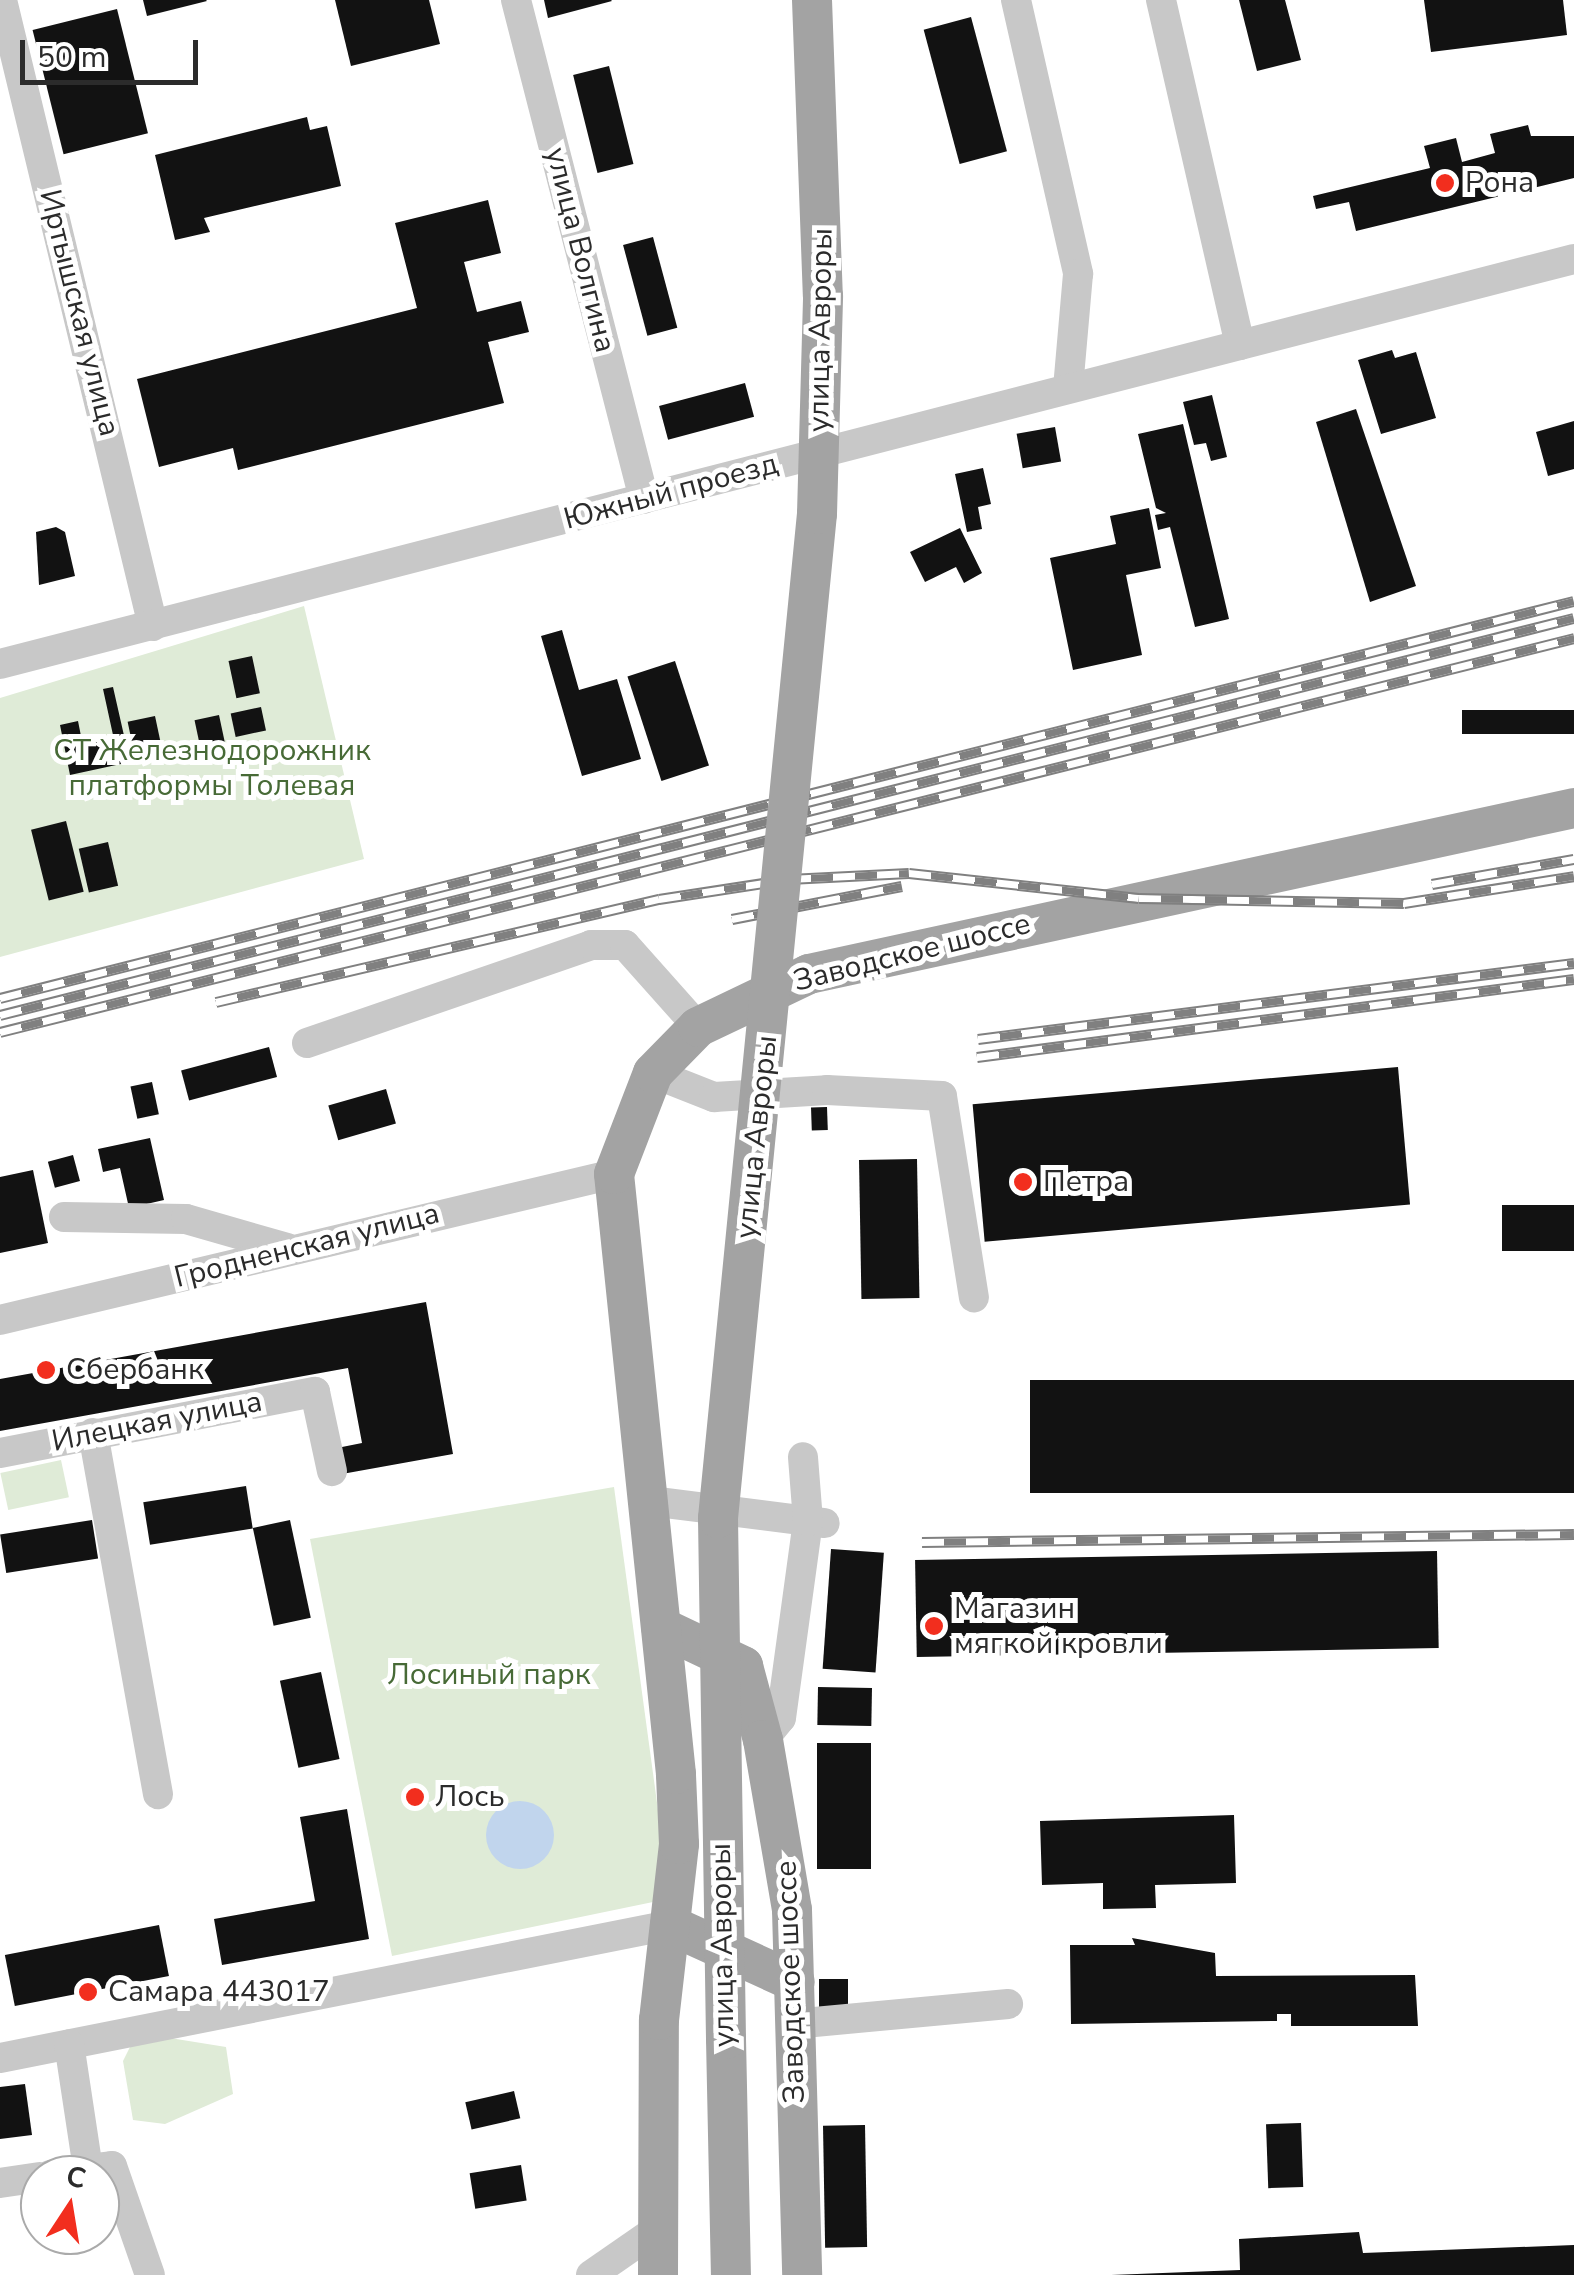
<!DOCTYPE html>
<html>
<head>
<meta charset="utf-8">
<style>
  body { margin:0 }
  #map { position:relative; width:1574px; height:2275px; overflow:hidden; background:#fff; font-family:"Nunito Sans",sans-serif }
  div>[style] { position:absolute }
  .green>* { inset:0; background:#dfebd7; transform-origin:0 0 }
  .water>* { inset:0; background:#c1d5ed }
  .round { border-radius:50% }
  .building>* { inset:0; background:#121212; transform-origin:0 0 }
  .minor>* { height:30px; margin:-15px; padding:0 15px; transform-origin:15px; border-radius:15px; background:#c8c8c8 }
  .major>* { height:40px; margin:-20px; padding:0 20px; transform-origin:20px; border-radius:20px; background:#a3a3a3 }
  .rail>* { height:11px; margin-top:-5.5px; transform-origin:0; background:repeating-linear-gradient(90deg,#fff 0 22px,#808080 0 44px); box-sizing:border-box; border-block:2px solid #808080 }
  .major-bridge>* { height:40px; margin:-20px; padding:0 20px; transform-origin:20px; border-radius:20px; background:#a3a3a3 }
  .dots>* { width:28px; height:28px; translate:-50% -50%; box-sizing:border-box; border:5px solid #fff; border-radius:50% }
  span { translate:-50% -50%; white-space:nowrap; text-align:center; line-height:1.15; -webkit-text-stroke:10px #fff; paint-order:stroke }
  .poi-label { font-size:30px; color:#2b2b2b }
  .left { translate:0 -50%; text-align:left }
  .street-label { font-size:30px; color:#2b2b2b }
  .park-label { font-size:30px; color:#476a36 }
  .north { position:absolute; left:20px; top:2155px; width:100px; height:100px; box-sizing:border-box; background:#fff; border:2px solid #aaa; border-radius:50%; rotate:12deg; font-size:28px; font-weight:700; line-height:40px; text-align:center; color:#2b2b2b }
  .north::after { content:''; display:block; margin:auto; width:35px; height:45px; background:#f22e1e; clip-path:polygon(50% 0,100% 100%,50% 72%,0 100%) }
  .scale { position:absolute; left:20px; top:40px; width:178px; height:45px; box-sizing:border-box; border:5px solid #2b2b2b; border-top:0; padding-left:12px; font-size:30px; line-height:35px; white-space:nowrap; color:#2b2b2b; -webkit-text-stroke:8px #fff; paint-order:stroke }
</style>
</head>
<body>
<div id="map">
  <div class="green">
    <i style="clip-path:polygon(304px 606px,364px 859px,0 957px,0 698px)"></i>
    <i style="left:61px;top:1460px;width:38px;height:62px;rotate:78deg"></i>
    <i style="clip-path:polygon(614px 1487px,664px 1854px,653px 1902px,392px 1956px,310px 1539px)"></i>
    <i style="clip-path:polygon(170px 2038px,226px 2047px,233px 2094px,165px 2124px,133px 2120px,123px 2061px,132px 2043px)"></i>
  </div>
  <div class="water">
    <i class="round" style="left:486px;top:1801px;width:68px;height:68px"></i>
  </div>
  <div class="building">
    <i style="clip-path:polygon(143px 0,206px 0,207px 1px,147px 16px)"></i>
    <i style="clip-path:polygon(335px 0,429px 0,440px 44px,351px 66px)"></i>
    <i style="clip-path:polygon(544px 0,611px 0,612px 1px,548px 18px)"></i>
    <i style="clip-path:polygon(1239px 0,1285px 0,1301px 60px,1257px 71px)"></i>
    <i style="clip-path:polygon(1424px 0,1563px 0,1567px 35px,1431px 52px)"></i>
    <i style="left:117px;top:9px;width:128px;height:87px;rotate:76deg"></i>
    <i style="left:971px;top:17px;width:139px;height:49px;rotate:75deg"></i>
    <i style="left:609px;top:66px;width:101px;height:37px;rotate:76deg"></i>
    <i style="clip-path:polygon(307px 117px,310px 130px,327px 126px,341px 186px,204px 218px,210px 232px,175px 240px,155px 155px)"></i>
    <i style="clip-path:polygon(1528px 125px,1531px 136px,1574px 136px,1574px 178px,1356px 231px,1349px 202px,1316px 209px,1313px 196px,1430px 168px,1424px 146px,1456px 138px,1462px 162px,1495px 153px,1490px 134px)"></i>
    <i style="clip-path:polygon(488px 200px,501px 253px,464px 262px,477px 312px,521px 301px,529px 332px,488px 342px,504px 403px,238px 470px,233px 448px,159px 467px,137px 379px,417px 308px,395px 223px)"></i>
    <i style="left:653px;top:237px;width:94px;height:31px;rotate:75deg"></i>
    <i style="clip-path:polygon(1392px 350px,1395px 358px,1416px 352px,1436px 418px,1381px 434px,1358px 360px)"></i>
    <i style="left:745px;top:383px;width:35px;height:89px;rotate:75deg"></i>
    <i style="clip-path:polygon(1212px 395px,1227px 457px,1211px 461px,1206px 443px,1194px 445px,1183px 402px)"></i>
    <i style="clip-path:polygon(1356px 409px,1416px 586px,1370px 602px,1316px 422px)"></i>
    <i style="clip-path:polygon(1574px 421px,1574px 469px,1548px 476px,1536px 432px)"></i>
    <i style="clip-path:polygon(1183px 424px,1229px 619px,1195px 627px,1170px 527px,1158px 530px,1155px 515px,1166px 513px,1156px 508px,1138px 434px)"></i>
    <i style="left:1055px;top:427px;width:35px;height:39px;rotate:80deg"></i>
    <i style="clip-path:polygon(983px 468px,991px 504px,978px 507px,982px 529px,967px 532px,955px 474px)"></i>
    <i style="clip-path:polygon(1149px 508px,1161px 568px,1126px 575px,1142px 655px,1073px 670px,1050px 558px,1116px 544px,1110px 516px)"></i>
    <i style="clip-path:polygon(56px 527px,65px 532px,75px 576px,39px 585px,36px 532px)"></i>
    <i style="clip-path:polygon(960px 528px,982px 573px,964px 583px,956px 567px,925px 582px,910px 552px)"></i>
    <i style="clip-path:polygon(562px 630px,579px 690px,617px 679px,641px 759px,582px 776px,541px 636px)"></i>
    <i style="left:252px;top:656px;width:38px;height:24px;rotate:78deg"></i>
    <i style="left:675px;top:661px;width:110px;height:50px;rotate:72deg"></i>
    <i style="clip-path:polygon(113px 687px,130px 762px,70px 775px,60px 725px,78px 721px,82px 741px,113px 735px,103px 689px)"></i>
    <i style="left:261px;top:707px;width:24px;height:31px;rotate:78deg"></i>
    <i style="left:1574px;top:710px;width:24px;height:112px;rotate:90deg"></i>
    <i style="left:219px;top:715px;width:34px;height:25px;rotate:78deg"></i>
    <i style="left:155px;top:716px;width:43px;height:28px;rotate:78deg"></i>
    <i style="left:66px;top:821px;width:73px;height:36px;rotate:76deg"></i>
    <i style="left:108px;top:842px;width:45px;height:30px;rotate:77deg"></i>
    <i style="left:269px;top:1047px;width:31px;height:91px;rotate:75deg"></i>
    <i style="left:1398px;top:1067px;width:138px;height:427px;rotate:85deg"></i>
    <i style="left:152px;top:1082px;width:33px;height:22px;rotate:78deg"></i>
    <i style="left:386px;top:1089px;width:36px;height:60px;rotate:74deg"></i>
    <i style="left:827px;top:1107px;width:23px;height:16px;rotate:88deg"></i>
    <i style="clip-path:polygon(150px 1138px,164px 1200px,129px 1208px,120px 1168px,103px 1172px,98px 1149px)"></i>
    <i style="left:73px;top:1155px;width:27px;height:26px;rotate:75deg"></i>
    <i style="left:917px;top:1159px;width:139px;height:58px;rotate:89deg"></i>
    <i style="clip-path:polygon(33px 1170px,48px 1243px,0 1253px,0 1177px)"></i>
    <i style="left:1574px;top:1205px;width:46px;height:72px;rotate:90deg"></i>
    <i style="clip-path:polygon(426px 1302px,453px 1454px,342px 1474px,337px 1448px,362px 1443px,348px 1368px,0 1431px,0 1379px)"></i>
    <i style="left:1574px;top:1380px;width:113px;height:544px;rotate:90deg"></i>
    <i style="left:246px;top:1486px;width:43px;height:104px;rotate:81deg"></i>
    <i style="left:92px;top:1520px;width:39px;height:93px;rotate:81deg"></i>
    <i style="left:290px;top:1520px;width:100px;height:38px;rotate:78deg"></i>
    <i style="left:831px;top:1549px;width:53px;height:120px;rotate:4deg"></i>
    <i style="left:1437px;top:1551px;width:97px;height:522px;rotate:89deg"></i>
    <i style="left:321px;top:1672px;width:89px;height:42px;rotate:78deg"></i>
    <i style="left:818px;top:1687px;width:54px;height:38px;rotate:1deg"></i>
    <i style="left:817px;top:1743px;width:54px;height:126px"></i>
    <i style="clip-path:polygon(347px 1809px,369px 1939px,222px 1965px,214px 1919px,315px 1901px,300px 1817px)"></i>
    <i style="clip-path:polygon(1234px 1815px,1236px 1883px,1155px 1885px,1156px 1908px,1103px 1909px,1103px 1883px,1042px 1885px,1040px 1821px)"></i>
    <i style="left:159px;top:1925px;width:52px;height:157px;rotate:79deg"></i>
    <i style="clip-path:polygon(1132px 1938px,1215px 1953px,1216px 1976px,1415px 1975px,1418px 2026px,1291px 2026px,1291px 2014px,1277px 2014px,1277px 2021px,1071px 2024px,1070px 1945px,1135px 1945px)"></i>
    <i style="left:819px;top:1979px;width:29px;height:28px"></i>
    <i style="clip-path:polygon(25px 2084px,32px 2135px,0 2139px,0 2087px)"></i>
    <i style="left:514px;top:2091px;width:28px;height:50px;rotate:77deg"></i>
    <i style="left:1301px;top:2123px;width:64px;height:35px;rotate:88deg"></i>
    <i style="left:865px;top:2125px;width:122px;height:42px;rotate:89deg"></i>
    <i style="left:521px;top:2165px;width:36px;height:52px;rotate:81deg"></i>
    <i style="clip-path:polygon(1359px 2232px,1363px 2253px,1574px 2245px,1574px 2275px,1111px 2275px,1240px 2270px,1239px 2239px)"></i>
  </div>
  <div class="minor">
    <i style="left:2px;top:0;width:644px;rotate:76.44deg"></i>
    <i style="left:516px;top:0;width:515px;rotate:75.61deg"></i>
    <i style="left:1016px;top:0;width:281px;rotate:77.2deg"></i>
    <i style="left:1078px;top:274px;width:115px;rotate:95deg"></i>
    <i style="left:1161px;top:0;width:354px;rotate:77.1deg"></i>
    <i style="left:0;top:664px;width:1625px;rotate:-14.43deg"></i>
    <i style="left:307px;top:1043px;width:300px;rotate:-19deg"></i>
    <i style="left:591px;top:945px;width:34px"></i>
    <i style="left:625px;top:945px;width:110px;rotate:48.3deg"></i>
    <i style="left:653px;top:1073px;width:66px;rotate:21.5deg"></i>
    <i style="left:714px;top:1097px;width:113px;rotate:-3.5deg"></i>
    <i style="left:827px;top:1090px;width:115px;rotate:3deg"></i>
    <i style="left:942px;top:1096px;width:204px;rotate:81deg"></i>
    <i style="left:64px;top:1217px;width:122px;rotate:0.9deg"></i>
    <i style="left:186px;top:1219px;width:105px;rotate:16deg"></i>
    <i style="left:0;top:1320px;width:631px;rotate:-13.38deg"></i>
    <i style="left:93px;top:1433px;width:367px;rotate:79.8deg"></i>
    <i style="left:0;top:1453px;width:321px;rotate:-11deg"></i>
    <i style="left:315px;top:1392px;width:81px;rotate:77.9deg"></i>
    <i style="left:650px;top:1501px;width:176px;rotate:7.2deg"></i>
    <i style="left:763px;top:1740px;width:28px;rotate:-51deg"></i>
    <i style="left:781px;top:1718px;width:199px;rotate:-82.2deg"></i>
    <i style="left:808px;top:1521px;width:64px;rotate:-94.5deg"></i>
    <i style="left:793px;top:2024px;width:216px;rotate:-5.3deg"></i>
    <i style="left:0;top:2058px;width:683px;rotate:-11.23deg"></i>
    <i style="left:88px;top:2169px;width:24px;rotate:-7deg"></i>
    <i style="left:112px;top:2166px;width:115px;rotate:70.8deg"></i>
    <i style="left:50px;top:2175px;width:38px;rotate:-9deg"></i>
    <i style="left:88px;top:2169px;width:126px;rotate:-98.6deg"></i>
    <i style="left:0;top:2183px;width:40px;rotate:-8.5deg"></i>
    <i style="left:591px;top:2275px;width:83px;rotate:-34.7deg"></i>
  </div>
  <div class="major">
    <i style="left:812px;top:0;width:296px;rotate:87.9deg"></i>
    <i style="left:661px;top:1627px;width:91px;rotate:25.4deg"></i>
    <i style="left:743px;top:1666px;width:77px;rotate:74.9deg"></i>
    <i style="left:763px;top:1740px;width:172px;rotate:80.3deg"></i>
    <i style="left:792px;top:1910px;width:365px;rotate:88.4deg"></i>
    <i style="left:670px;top:1925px;width:137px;rotate:24.5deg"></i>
    <i style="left:726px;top:2039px;width:236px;rotate:88.8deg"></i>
    <i style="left:658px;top:2275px;width:255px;rotate:-89.8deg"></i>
    <i style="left:659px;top:2020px;width:177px;rotate:-83.5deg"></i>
    <i style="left:679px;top:1844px;width:70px;rotate:-92.5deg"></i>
    <i style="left:676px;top:1774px;width:603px;rotate:-95.9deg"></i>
    <i style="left:614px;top:1174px;width:108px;rotate:-68.9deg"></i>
    <i style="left:653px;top:1073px;width:64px;rotate:-45.6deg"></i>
    <i style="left:698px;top:1027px;width:123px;rotate:-25.5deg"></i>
    <i style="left:809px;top:974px;width:783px;rotate:-12.24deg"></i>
  </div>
  <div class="rail">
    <i style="left:1432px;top:884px;width:144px;rotate:-10deg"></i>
    <i style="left:732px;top:919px;width:173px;rotate:-11deg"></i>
    <i style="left:0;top:998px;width:1623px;rotate:-14.16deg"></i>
    <i style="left:216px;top:1002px;width:455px;rotate:-13.1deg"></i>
    <i style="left:659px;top:899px;width:132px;rotate:-8.7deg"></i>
    <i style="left:789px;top:879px;width:120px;rotate:-2.9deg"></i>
    <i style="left:909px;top:873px;width:231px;rotate:6.2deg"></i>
    <i style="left:1139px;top:898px;width:265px;rotate:1.1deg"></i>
    <i style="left:1404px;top:903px;width:172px;rotate:-9deg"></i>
    <i style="left:0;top:1015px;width:1623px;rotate:-14.16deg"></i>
    <i style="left:0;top:1032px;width:1623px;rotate:-14.05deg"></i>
    <i style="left:978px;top:1039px;width:601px;rotate:-7.27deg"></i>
    <i style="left:977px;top:1057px;width:602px;rotate:-7.44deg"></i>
    <i style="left:922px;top:1542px;width:652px;rotate:-0.7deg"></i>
  </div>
  <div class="major-bridge">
    <i style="left:726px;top:2039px;width:521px;rotate:-90.88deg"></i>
    <i style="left:718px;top:1518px;width:1009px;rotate:-84.37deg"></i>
    <i style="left:817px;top:514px;width:218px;rotate:-88.4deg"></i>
  </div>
  <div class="dots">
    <i style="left:1445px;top:183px;background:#f22e1e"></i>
    <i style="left:1023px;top:1182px;background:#f22e1e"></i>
    <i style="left:46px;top:1370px;background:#f22e1e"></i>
    <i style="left:934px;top:1626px;background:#f22e1e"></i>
    <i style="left:415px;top:1797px;background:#f22e1e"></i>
    <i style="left:88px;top:1992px;background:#f22e1e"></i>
  </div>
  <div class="poi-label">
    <span class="left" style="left:1465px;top:183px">Рона</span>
    <span class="left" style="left:1043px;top:1182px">Петра</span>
    <span class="left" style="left:66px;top:1370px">Сбербанк</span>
    <span class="left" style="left:954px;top:1626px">Магазин<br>мягкой кровли</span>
    <span class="left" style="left:435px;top:1797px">Лось</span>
    <span class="left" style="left:108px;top:1992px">Самара 443017</span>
  </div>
  <div class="street-label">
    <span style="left:580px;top:250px;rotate:76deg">улица Волгина</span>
    <span style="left:79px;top:313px;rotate:76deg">Иртышская улица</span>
    <span style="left:821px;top:330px;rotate:-89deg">улица Авроры</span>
    <span style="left:671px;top:492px;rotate:-15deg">Южный проезд</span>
    <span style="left:912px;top:953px;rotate:-14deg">Заводское шоссе</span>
    <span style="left:757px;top:1137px;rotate:-84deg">улица Авроры</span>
    <span style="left:307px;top:1246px;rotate:-14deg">Гродненская улица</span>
    <span style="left:157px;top:1422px;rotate:-11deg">Илецкая улица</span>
    <span style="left:723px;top:1945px;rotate:-91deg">улица Авроры</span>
    <span style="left:791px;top:1982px;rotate:-92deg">Заводское шоссе</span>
  </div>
  <div class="park-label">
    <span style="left:212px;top:768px">СТ Железнодорожник<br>платформы Толевая</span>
    <span style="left:489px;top:1675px">Лосиный парк</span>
  </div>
  <div class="north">С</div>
  <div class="scale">50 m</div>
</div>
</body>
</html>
